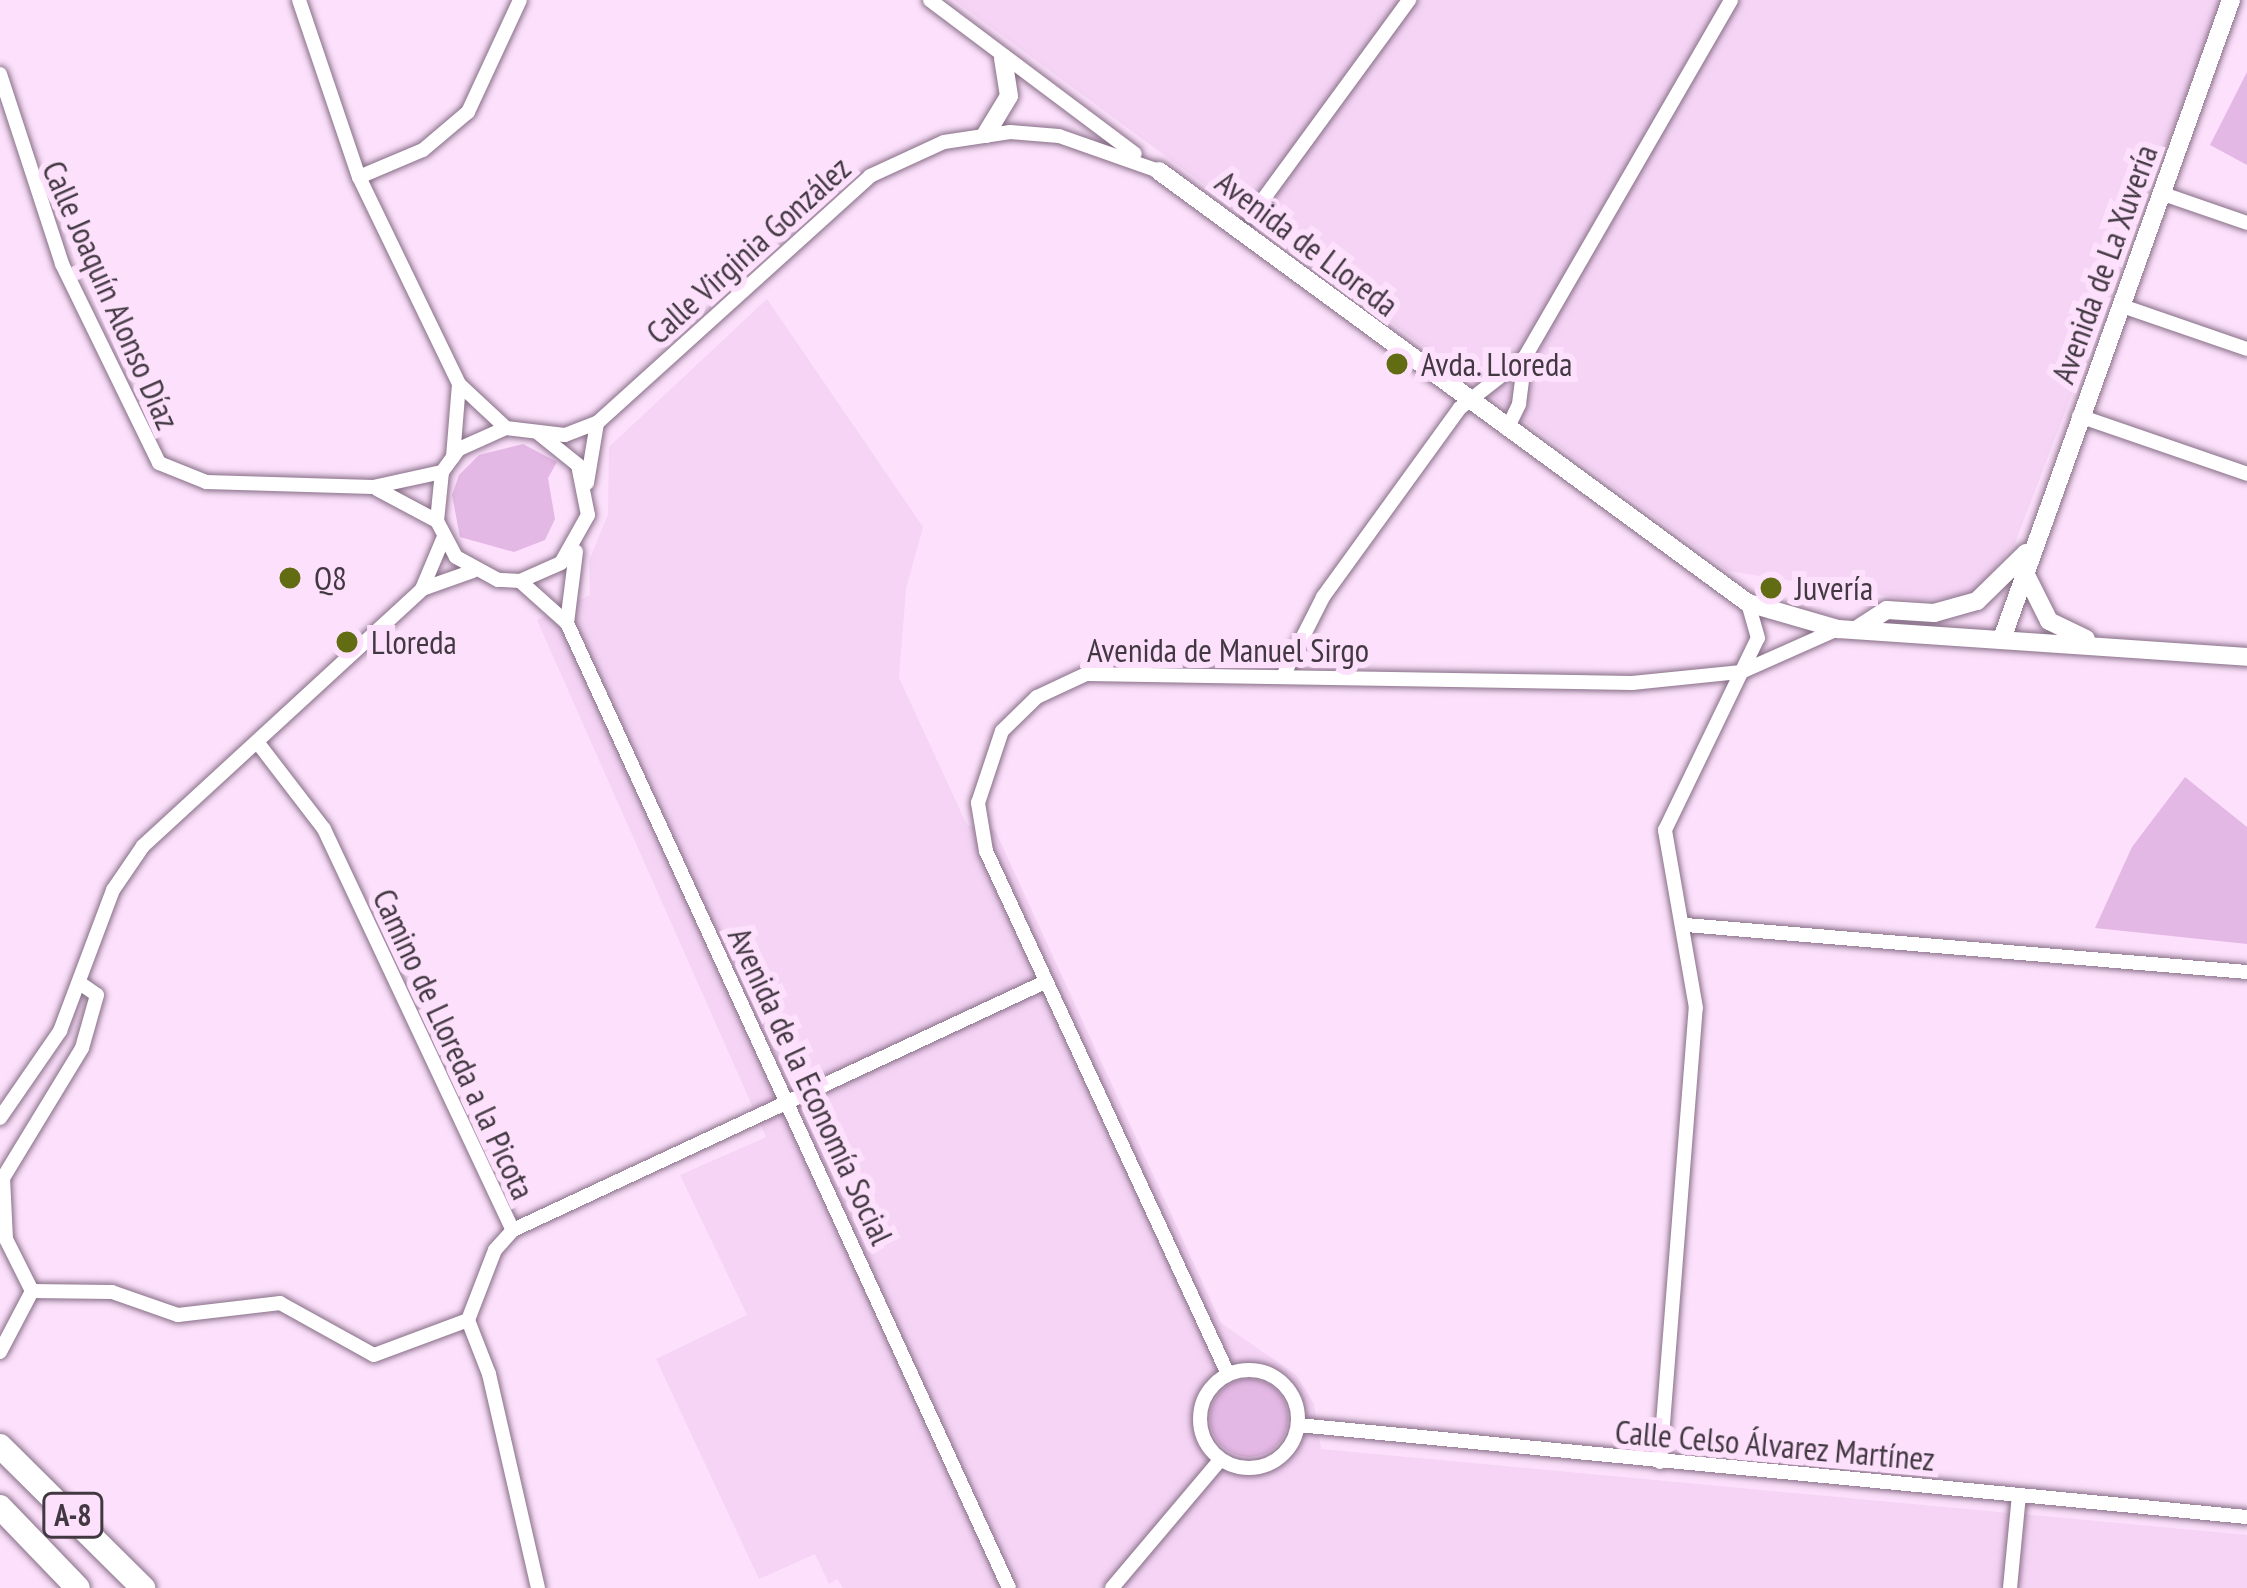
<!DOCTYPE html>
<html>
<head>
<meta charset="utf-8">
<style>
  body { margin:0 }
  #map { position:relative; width:2247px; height:1588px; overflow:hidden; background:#fde1fc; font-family:"PT Sans Narrow",sans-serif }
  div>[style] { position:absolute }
  .built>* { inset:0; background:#f5d4f5 }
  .green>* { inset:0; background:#e4b8e4 }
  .round { border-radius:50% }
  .roads { filter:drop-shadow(0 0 3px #866e86) drop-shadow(0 0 3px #866e86) }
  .street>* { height:14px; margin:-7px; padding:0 7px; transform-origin:7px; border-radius:7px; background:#fff }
  .street>.ring { margin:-7px; padding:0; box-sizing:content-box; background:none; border:14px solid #fff; border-radius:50% }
  .secondary>* { height:18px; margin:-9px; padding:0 9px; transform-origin:9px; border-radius:9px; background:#fff }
  .highway>* { height:24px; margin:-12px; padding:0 12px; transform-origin:12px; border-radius:12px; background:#fff }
  .dots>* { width:33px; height:33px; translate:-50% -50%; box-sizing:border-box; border:6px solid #fde1fc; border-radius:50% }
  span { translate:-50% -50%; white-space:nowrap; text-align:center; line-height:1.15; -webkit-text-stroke:12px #fde1fc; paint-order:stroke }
  .shield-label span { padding:3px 9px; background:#fde1fc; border:3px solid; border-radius:9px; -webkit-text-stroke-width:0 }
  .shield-label { font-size:30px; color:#423842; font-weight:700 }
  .street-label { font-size:33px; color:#423842 }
  .poi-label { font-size:33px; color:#423842 }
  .left { translate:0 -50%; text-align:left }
</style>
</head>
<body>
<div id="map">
  <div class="built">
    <i style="clip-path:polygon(954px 0,2222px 0,2015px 543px,1974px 594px,1919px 601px,1728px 571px)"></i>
    <i style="clip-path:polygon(767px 299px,923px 527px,906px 589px,899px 678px,967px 825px,995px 830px,1221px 1323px,1296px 1375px,1314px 1404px,1321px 1449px,2247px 1535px,2247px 1588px,843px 1588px,837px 1579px,829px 1584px,815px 1554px,759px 1579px,656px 1359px,747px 1315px,680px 1175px,766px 1137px,537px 620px,590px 595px,589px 561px,608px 514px,609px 447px)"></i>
  </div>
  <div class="green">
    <i style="clip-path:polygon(2247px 72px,2247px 165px,2210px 145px)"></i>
    <i style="clip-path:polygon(523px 444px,557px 462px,548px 478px,555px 519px,545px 540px,514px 552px,460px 537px,452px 495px,459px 475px,479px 455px)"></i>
    <i style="clip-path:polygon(2185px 777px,2247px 827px,2247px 944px,2095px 928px,2132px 847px)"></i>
    <i class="round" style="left:1210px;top:1379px;width:78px;height:78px"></i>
  </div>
  <div class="roads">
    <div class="street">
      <i style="left:299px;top:0;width:187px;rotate:71.3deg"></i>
      <i style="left:359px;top:177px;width:230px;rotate:64.2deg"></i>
      <i style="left:459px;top:384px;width:64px;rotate:43.1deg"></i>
      <i style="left:930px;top:0;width:256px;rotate:36.9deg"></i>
      <i style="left:0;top:74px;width:200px;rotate:71.9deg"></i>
      <i style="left:62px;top:264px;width:221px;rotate:64deg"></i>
      <i style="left:159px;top:463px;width:51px;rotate:22deg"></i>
      <i style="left:206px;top:482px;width:167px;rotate:1.7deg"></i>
      <i style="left:373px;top:487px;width:71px;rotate:-12.3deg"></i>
      <i style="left:359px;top:177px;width:69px;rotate:-22.9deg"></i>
      <i style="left:423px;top:150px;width:59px;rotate:-40.2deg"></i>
      <i style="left:468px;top:112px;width:123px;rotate:-65.1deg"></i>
      <i style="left:2163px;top:194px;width:89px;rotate:19deg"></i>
      <i style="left:1251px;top:216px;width:268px;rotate:-53.8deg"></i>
      <i style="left:2122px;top:306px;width:132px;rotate:19deg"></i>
      <i style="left:2079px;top:416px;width:178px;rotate:19deg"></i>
      <i style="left:1507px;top:429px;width:28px;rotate:-64deg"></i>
      <i style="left:1519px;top:404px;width:47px;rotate:-82.7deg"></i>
      <i style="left:537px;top:432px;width:53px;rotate:38.8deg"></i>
      <i style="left:578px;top:465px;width:51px;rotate:78.7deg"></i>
      <i style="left:588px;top:515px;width:55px;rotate:119.4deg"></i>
      <i style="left:561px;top:563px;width:45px;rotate:156.3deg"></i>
      <i style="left:520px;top:581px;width:22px;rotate:-177deg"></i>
      <i style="left:498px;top:580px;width:48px;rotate:-151.3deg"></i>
      <i style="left:456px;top:557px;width:41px;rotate:-117.8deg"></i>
      <i style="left:437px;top:521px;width:49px;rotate:-84.2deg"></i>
      <i style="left:442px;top:472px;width:29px;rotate:-54deg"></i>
      <i style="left:459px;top:449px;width:51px;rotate:-24.1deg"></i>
      <i style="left:506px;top:428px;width:59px;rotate:6.8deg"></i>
      <i style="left:565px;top:435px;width:34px;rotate:-21deg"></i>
      <i style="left:597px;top:423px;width:368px;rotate:-42.1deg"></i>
      <i style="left:870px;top:176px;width:81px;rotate:-24.7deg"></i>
      <i style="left:944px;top:142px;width:67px;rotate:-8.6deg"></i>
      <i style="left:1010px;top:132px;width:49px;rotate:4.7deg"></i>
      <i style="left:1059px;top:136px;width:106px;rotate:19.3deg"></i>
      <i style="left:453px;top:457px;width:73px;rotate:-85.3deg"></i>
      <i style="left:587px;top:483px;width:61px;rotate:-80.5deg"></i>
      <i style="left:377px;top:489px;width:68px;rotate:28.1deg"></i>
      <i style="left:520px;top:581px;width:63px;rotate:41.8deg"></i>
      <i style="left:567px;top:623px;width:1061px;rotate:65.39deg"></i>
      <i style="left:422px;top:589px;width:54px;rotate:-67.2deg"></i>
      <i style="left:567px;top:623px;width:72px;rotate:-82.8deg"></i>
      <i style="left:1283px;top:676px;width:89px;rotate:-63.1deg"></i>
      <i style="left:1323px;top:597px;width:233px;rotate:-54.1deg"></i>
      <i style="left:1460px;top:408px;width:83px;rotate:-38.1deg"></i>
      <i style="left:1525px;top:357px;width:412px;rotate:-60deg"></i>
      <i style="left:258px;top:743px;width:108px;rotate:52.5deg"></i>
      <i style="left:324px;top:829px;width:443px;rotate:64.8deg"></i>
      <i style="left:1686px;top:925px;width:563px;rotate:4.79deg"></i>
      <i style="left:0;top:1118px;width:106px;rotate:-55.4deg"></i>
      <i style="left:60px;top:1031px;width:151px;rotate:-69.4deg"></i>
      <i style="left:113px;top:890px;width:53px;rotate:-55.7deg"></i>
      <i style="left:143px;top:846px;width:379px;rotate:-42.6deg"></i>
      <i style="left:422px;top:589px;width:54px;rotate:-19.4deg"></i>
      <i style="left:32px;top:1291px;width:80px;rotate:0.7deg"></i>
      <i style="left:112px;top:1292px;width:70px;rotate:19.2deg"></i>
      <i style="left:178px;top:1315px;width:103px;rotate:-6.7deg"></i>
      <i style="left:280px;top:1303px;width:107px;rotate:29deg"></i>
      <i style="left:374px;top:1355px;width:100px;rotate:-20.4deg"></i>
      <i style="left:0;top:1352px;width:69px;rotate:-62.3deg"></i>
      <i style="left:32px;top:1291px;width:58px;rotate:-116.6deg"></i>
      <i style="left:6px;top:1239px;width:61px;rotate:-92.8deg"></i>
      <i style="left:3px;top:1178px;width:152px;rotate:-58.7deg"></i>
      <i style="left:82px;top:1048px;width:55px;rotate:-74.2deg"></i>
      <i style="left:97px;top:995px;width:21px;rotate:-145deg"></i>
      <i class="ring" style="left:1200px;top:1370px;width:84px;height:84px"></i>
      <i style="left:1228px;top:1374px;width:576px;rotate:-114.83deg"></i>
      <i style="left:986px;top:851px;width:49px;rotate:-99.5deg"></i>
      <i style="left:978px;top:803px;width:76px;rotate:-71.6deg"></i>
      <i style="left:1002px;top:731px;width:49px;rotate:-44.2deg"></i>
      <i style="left:1037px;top:697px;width:54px;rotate:-25.1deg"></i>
      <i style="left:1086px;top:674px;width:546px;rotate:0.94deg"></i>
      <i style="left:1632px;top:683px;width:110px;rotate:-5.8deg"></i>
      <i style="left:1741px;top:672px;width:106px;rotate:-23.9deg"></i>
      <i style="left:1298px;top:1425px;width:953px;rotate:5.54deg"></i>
      <i style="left:1660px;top:1462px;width:455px;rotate:-85.5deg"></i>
      <i style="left:1696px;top:1008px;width:181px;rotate:-99.9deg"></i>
      <i style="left:1665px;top:830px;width:213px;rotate:-64.2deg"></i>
      <i style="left:1758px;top:638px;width:36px;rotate:-106deg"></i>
      <i style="left:538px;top:1588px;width:220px;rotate:-102.9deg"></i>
      <i style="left:489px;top:1374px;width:58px;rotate:-111.3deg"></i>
      <i style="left:468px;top:1320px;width:75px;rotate:-68.9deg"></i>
      <i style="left:495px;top:1250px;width:27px;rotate:-48deg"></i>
      <i style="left:513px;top:1230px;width:587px;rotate:-24.99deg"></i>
      <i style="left:1112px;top:1588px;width:167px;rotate:-49.8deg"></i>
      <i style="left:2010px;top:1588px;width:93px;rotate:-84.5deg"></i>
    </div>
    <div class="secondary">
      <i style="left:986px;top:134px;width:44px;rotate:-58.8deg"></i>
      <i style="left:1009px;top:96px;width:39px;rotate:-99deg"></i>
      <i style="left:1159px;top:171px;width:730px;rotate:36.26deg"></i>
      <i style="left:1748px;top:603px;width:94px;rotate:16.1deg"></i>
      <i style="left:1838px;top:629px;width:410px;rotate:3.9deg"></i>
      <i style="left:2024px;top:571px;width:56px;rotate:63.4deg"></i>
      <i style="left:2049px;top:621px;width:41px;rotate:25.9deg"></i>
      <i style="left:1859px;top:628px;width:33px;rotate:-33deg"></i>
      <i style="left:1887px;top:610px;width:47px;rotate:3.7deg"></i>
      <i style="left:1934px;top:613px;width:45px;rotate:-15.6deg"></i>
      <i style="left:1977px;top:601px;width:69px;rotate:-44.4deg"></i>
      <i style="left:2003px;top:636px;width:676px;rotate:-70.28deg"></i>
    </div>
    <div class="highway">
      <i style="left:0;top:1446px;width:202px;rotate:44.8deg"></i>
      <i style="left:0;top:1507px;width:112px;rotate:46.1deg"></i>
    </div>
  </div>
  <div class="dots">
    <i style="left:1397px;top:364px;background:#626c12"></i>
    <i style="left:290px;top:578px;background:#626c12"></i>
    <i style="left:1771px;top:588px;background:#626c12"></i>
    <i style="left:347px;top:642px;background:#626c12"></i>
  </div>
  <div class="shield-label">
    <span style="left:73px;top:1515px">A-8</span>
  </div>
  <div class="street-label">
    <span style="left:1307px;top:243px;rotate:37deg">Avenida de Lloreda</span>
    <span style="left:748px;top:250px;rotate:-42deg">Calle Virginia González</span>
    <span style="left:2104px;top:264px;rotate:-70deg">Avenida de La Xuvería</span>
    <span style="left:111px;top:295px;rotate:66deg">Calle Joaquín Alonso Díaz</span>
    <span style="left:1228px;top:650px">Avenida de Manuel Sirgo</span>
    <span style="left:454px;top:1044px;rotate:65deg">Camino de Lloreda a la Picota</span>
    <span style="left:811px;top:1086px;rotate:65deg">Avenida de la Economía Social</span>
    <span style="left:1775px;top:1445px;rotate:5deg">Calle Celso Álvarez Martínez</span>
  </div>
  <div class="poi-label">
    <span class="left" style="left:1421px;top:364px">Avda. Lloreda</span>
    <span class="left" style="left:314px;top:578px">Q8</span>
    <span class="left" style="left:1795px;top:588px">Juvería</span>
    <span class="left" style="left:371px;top:642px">Lloreda</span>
  </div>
</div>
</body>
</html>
